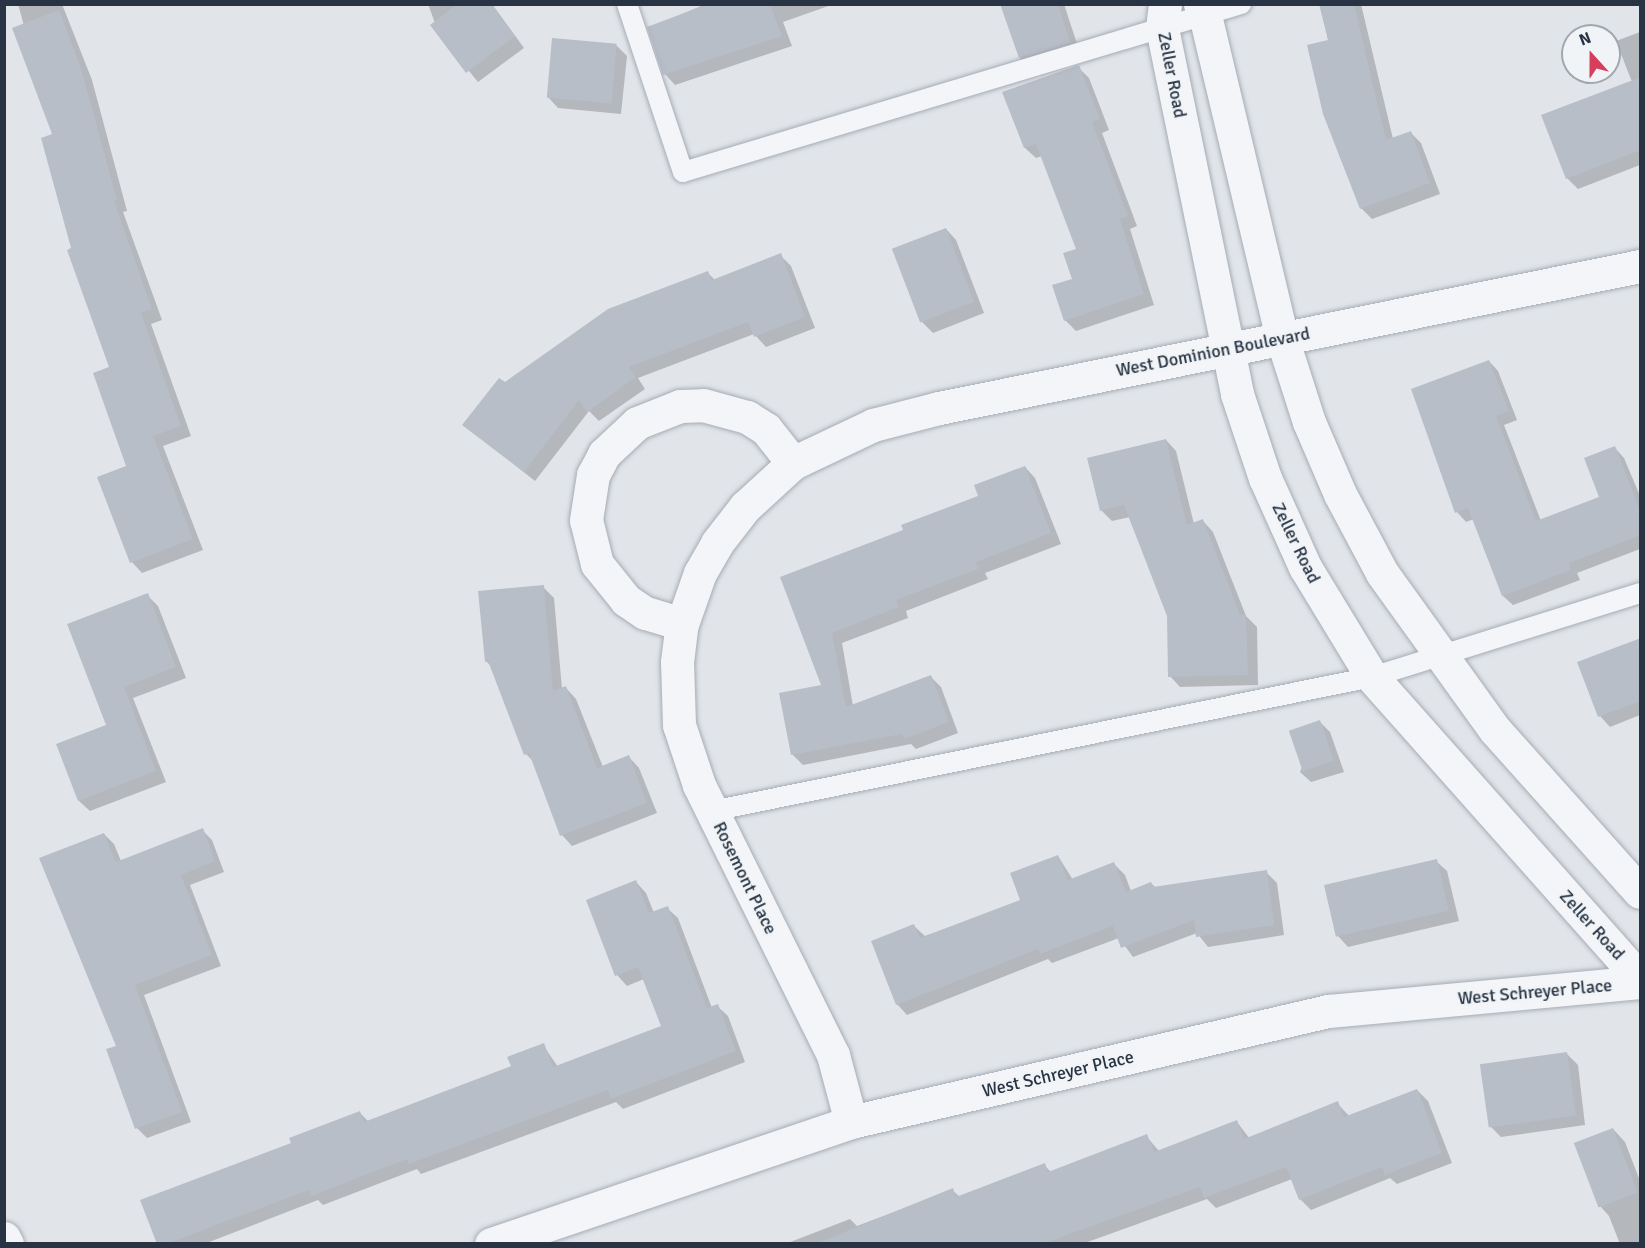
<!DOCTYPE html>
<html>
<head>
<meta charset="utf-8">
<style>
  body { margin:0 }
  #map { position:relative; width:1645px; height:1248px; overflow:hidden; background:#e1e5ea; font-family:Signika,sans-serif }
  div>[style] { position:absolute }
  .shadow>* { inset:0; background:#0003 }
  .building>* { inset:0; background:#b7bec8; transform-origin:0 0 }
  .roads { filter:drop-shadow(0 0 2px #a6acb5) drop-shadow(0 0 2px #a6acb5) }
  .service>* { height:20px; margin:-10px; padding:0 10px; transform-origin:10px; border-radius:10px; background:#f4f5f8 }
  .minor>* { height:33px; margin:-16.5px; padding:0 16.5px; transform-origin:16.5px; border-radius:16.5px; background:#f4f5f8 }
  span { translate:-50% -50%; white-space:nowrap; text-align:center; line-height:1.15; -webkit-text-stroke:4.5px #f0f4f7; paint-order:stroke }
  .street-label { font-size:18px; color:#283343 }
  .frame { position:absolute; inset:0; border:6px solid #283343; pointer-events:none }
  .north { position:absolute; left:1561px; top:24px; width:60px; height:60px; box-sizing:border-box; background:#f0f4f7; border:2px solid #a0a7af; border-radius:50%; rotate:339deg; font-size:16px; font-weight:700; line-height:24px; text-align:center; color:#283343 }
  .north::after { content:''; display:block; margin:auto; width:21px; height:27px; background:#d63f5b; clip-path:polygon(50% 0,100% 100%,50% 72%,0 100%) }
</style>
</head>
<body>
<div id="map">
  <div class="shadow">
    <i style="clip-path:polygon(18px 4px,62px 4px,92px 80px,127px 211px,123px 212px,162px 320px,151px 324px,191px 436px,163px 446px,203px 550px,142px 573px,132px 562px,128px 467px,110px 368px,72px 249px,54px 135px)"></i>
    <i style="clip-path:polygon(428px 4px,492px 4px,524px 48px,478px 82px,439px 34px)"></i>
    <i style="clip-path:polygon(706px 4px,834px 4px,783px 22px,792px 46px,675px 85px,665px 74px,649px 28px)"></i>
    <i style="clip-path:polygon(1002px 4px,1064px 4px,1080px 53px,1031px 68px,1020px 58px)"></i>
    <i style="clip-path:polygon(1321px 4px,1361px 4px,1393px 139px,1410px 132px,1421px 143px,1440px 194px,1372px 219px,1361px 208px)"></i>
    <i style="clip-path:polygon(1640px 32px,1640px 165px,1578px 189px,1567px 178px,1632px 82px,1616px 41px)"></i>
    <i style="clip-path:polygon(617px 46px,627px 56px,621px 114px,558px 108px,548px 97px)"></i>
    <i style="clip-path:polygon(1078px 67px,1089px 78px,1109px 130px,1102px 133px,1137px 226px,1130px 229px,1154px 305px,1076px 331px,1065px 320px,1078px 250px,1042px 156px,1036px 158px,1025px 148px,1004px 93px)"></i>
    <i style="clip-path:polygon(946px 229px,956px 240px,984px 313px,933px 333px,922px 322px)"></i>
    <i style="clip-path:polygon(780px 255px,791px 266px,815px 328px,766px 347px,754px 334px,638px 378px,645px 389px,599px 421px,589px 411px,535px 481px,464px 425px,505px 384px,708px 273px,715px 280px)"></i>
    <i style="clip-path:polygon(1489px 361px,1498px 371px,1517px 420px,1504px 425px,1541px 521px,1601px 498px,1615px 448px,1624px 458px,1640px 496px,1640px 549px,1577px 573px,1580px 580px,1513px 605px,1503px 596px,1474px 519px,1466px 522px,1457px 512px)"></i>
    <i style="clip-path:polygon(1166px 440px,1176px 451px,1194px 524px,1203px 521px,1213px 532px,1246px 616px,1257px 627px,1258px 685px,1180px 687px,1170px 676px,1168px 616px,1130px 517px,1112px 521px,1101px 510px)"></i>
    <i style="clip-path:polygon(1025px 467px,1035px 478px,1061px 544px,985px 573px,988px 579px,906px 611px,908px 618px,842px 643px,853px 706px,930px 676px,941px 687px,958px 733px,916px 749px,911px 744px,803px 765px,792px 754px,824px 686px,782px 578px,905px 531px,980px 497px)"></i>
    <i style="clip-path:polygon(543px 587px,554px 598px,562px 689px,566px 688px,576px 699px,603px 767px,629px 757px,639px 768px,657px 813px,572px 846px,562px 835px,534px 762px,526px 754px,492px 667px,486px 661px)"></i>
    <i style="clip-path:polygon(147px 595px,158px 606px,186px 678px,133px 698px,166px 782px,90px 811px,79px 801px,108px 726px)"></i>
    <i style="clip-path:polygon(1640px 644px,1640px 715px,1610px 727px,1600px 716px)"></i>
    <i style="clip-path:polygon(1320px 722px,1330px 732px,1344px 772px,1311px 782px,1300px 772px)"></i>
    <i style="clip-path:polygon(202px 830px,212px 840px,224px 872px,190px 885px,221px 966px,144px 995px,191px 1122px,147px 1138px,137px 1128px,118px 1047px,104px 834px,114px 844px,121px 861px)"></i>
    <i style="clip-path:polygon(1058px 856px,1073px 880px,1114px 864px,1125px 875px,1131px 891px,1151px 883px,1156px 888px,1266px 872px,1277px 883px,1284px 935px,1208px 947px,1197px 933px,1133px 957px,1119px 938px,1052px 963px,1048px 959px,907px 1015px,897px 1004px,914px 926px,925px 936px,1022px 901px)"></i>
    <i style="clip-path:polygon(1436px 861px,1447px 871px,1459px 921px,1348px 947px,1338px 936px)"></i>
    <i style="clip-path:polygon(636px 882px,646px 893px,654px 913px,667px 908px,678px 918px,712px 1008px,717px 1006px,728px 1016px,745px 1062px,623px 1109px,616px 1102px,421px 1174px,417px 1169px,323px 1205px,318px 1200px,204px 1244px,158px 1244px,293px 1144px,359px 1112px,369px 1122px,513px 1067px,543px 1045px,558px 1067px,663px 1027px,644px 979px,627px 986px,617px 975px)"></i>
    <i style="clip-path:polygon(1567px 1054px,1578px 1065px,1585px 1125px,1501px 1137px,1490px 1126px)"></i>
    <i style="clip-path:polygon(1417px 1090px,1428px 1101px,1452px 1163px,1397px 1184px,1390px 1178px,1311px 1210px,1300px 1199px,1292px 1179px,1216px 1208px,1207px 1199px,1082px 1244px,785px 1244px,850px 1219px,857px 1226px,952px 1190px,960px 1197px,1044px 1165px,1051px 1172px,1146px 1136px,1159px 1151px,1237px 1122px,1250px 1139px,1337px 1103px,1349px 1116px)"></i>
    <i style="clip-path:polygon(1613px 1129px,1625px 1142px,1640px 1181px,1640px 1244px,1620px 1244px,1609px 1216px,1600px 1206px)"></i>
  </div>
  <div class="building">
    <i style="clip-path:polygon(457px 4px,491px 4px,515px 36px,466px 73px,430px 25px)"></i>
    <i style="clip-path:polygon(708px 4px,770px 4px,782px 36px,663px 75px,647px 27px)"></i>
    <i style="clip-path:polygon(1000px 4px,1058px 4px,1070px 43px,1019px 58px)"></i>
    <i style="clip-path:polygon(1319px 4px,1354px 4px,1386px 140px,1411px 131px,1430px 183px,1360px 209px,1323px 114px,1307px 45px,1328px 40px)"></i>
    <i style="clip-path:polygon(59px 10px,81px 68px,117px 200px,114px 201px,152px 309px,141px 313px,181px 426px,153px 436px,193px 539px,130px 563px,97px 477px,126px 466px,93px 373px,109px 367px,67px 250px,71px 248px,41px 138px,52px 134px,12px 28px)"></i>
    <i style="left:552px;top:38px;width:65px;height:60px;rotate:5deg"></i>
    <i style="clip-path:polygon(1079px 65px,1100px 119px,1092px 122px,1128px 216px,1120px 219px,1144px 294px,1064px 321px,1052px 285px,1072px 279px,1063px 253px,1076px 249px,1036px 144px,1024px 148px,1002px 92px)"></i>
    <i style="clip-path:polygon(1641px 77px,1641px 150px,1566px 179px,1541px 115px)"></i>
    <i style="left:946px;top:228px;width:79px;height:58px;rotate:69deg"></i>
    <i style="clip-path:polygon(781px 253px,805px 317px,754px 337px,748px 322px,629px 367px,636px 377px,587px 412px,579px 400px,524px 472px,462px 425px,499px 378px,505px 382px,608px 309px,708px 271px,712px 280px)"></i>
    <i style="clip-path:polygon(1489px 360px,1509px 411px,1496px 416px,1536px 521px,1599px 497px,1584px 458px,1615px 446px,1641px 513px,1641px 535px,1569px 563px,1571px 570px,1502px 596px,1468px 508px,1455px 513px,1411px 389px)"></i>
    <i style="clip-path:polygon(1166px 439px,1187px 525px,1203px 519px,1240px 615px,1246px 615px,1248px 675px,1168px 677px,1167px 616px,1124px 505px,1100px 511px,1087px 458px)"></i>
    <i style="clip-path:polygon(1025px 466px,1051px 533px,976px 562px,978px 569px,896px 600px,899px 607px,832px 633px,846px 707px,931px 675px,949px 722px,904px 739px,902px 734px,791px 755px,779px 693px,821px 685px,780px 577px,903px 530px,901px 525px,978px 496px,974px 485px)"></i>
    <i style="clip-path:polygon(544px 585px,553px 691px,566px 686px,597px 768px,629px 755px,647px 803px,560px 836px,529px 753px,524px 755px,488px 661px,485px 662px,478px 591px)"></i>
    <i style="clip-path:polygon(148px 593px,176px 667px,124px 687px,156px 771px,78px 801px,56px 744px,106px 725px,67px 624px)"></i>
    <i style="clip-path:polygon(1641px 638px,1641px 701px,1598px 717px,1577px 662px)"></i>
    <i style="left:1320px;top:720px;width:43px;height:33px;rotate:71deg"></i>
    <i style="clip-path:polygon(203px 828px,215px 861px,181px 875px,212px 955px,135px 985px,182px 1112px,135px 1129px,106px 1049px,116px 1046px,39px 858px,104px 833px,116px 862px)"></i>
    <i style="clip-path:polygon(1058px 855px,1068px 880px,1114px 862px,1126px 892px,1151px 882px,1153px 887px,1267px 870px,1274px 925px,1196px 937px,1194px 920px,1121px 948px,1113px 926px,1040px 954px,1038px 949px,896px 1005px,871px 941px,914px 924px,920px 938px,1020px 900px,1010px 873px)"></i>
    <i style="left:1437px;top:859px;width:53px;height:116px;rotate:77deg"></i>
    <i style="clip-path:polygon(636px 880px,649px 913px,668px 906px,707px 1008px,718px 1004px,736px 1051px,611px 1099px,608px 1090px,409px 1164px,407px 1159px,311px 1196px,309px 1190px,166px 1244px,157px 1244px,140px 1200px,291px 1143px,289px 1138px,360px 1111px,364px 1122px,511px 1066px,507px 1057px,544px 1043px,553px 1067px,661px 1026px,638px 967px,615px 976px,586px 900px)"></i>
    <i style="left:1567px;top:1052px;width:64px;height:88px;rotate:82deg"></i>
    <i style="clip-path:polygon(1417px 1089px,1442px 1153px,1385px 1175px,1382px 1167px,1299px 1200px,1286px 1167px,1204px 1198px,1200px 1187px,1042px 1244px,815px 1244px,953px 1188px,956px 1197px,1045px 1163px,1048px 1172px,1147px 1134px,1154px 1152px,1237px 1120px,1244px 1139px,1338px 1101px,1344px 1117px)"></i>
    <i style="left:1613px;top:1128px;width:69px;height:42px;rotate:69deg"></i>
  </div>
  <div class="roads">
    <div class="service">
      <i style="left:627px;top:4px;width:177px;rotate:71.6deg"></i>
      <i style="left:683px;top:172px;width:583px;rotate:-16.76deg"></i>
      <i style="left:712px;top:811px;width:673px;rotate:-11.48deg"></i>
      <i style="left:1372px;top:677px;width:281px;rotate:-17.4deg"></i>
    </div>
    <div class="minor">
      <i style="left:1165px;top:4px;width:24px;rotate:97deg"></i>
      <i style="left:1162px;top:28px;width:374px;rotate:78.4deg"></i>
      <i style="left:1237px;top:394px;width:89px;rotate:71.6deg"></i>
      <i style="left:1265px;top:478px;width:98px;rotate:65.8deg"></i>
      <i style="left:1305px;top:567px;width:129px;rotate:58.7deg"></i>
      <i style="left:1372px;top:677px;width:404px;rotate:48.4deg"></i>
      <i style="left:1200px;top:4px;width:12px;rotate:66deg"></i>
      <i style="left:1205px;top:15px;width:332px;rotate:76.6deg"></i>
      <i style="left:1282px;top:338px;width:88px;rotate:72.2deg"></i>
      <i style="left:1309px;top:422px;width:78px;rotate:66.7deg"></i>
      <i style="left:1340px;top:494px;width:89px;rotate:62deg"></i>
      <i style="left:1382px;top:573px;width:193px;rotate:54.3deg"></i>
      <i style="left:1495px;top:730px;width:217px;rotate:48.2deg"></i>
      <i style="left:682px;top:624px;width:39px;rotate:-163deg"></i>
      <i style="left:645px;top:613px;width:23px;rotate:-146deg"></i>
      <i style="left:626px;top:600px;width:46px;rotate:-128.9deg"></i>
      <i style="left:597px;top:564px;width:45px;rotate:-104deg"></i>
      <i style="left:586px;top:520px;width:46px;rotate:-81.2deg"></i>
      <i style="left:593px;top:475px;width:24px;rotate:-62deg"></i>
      <i style="left:604px;top:454px;width:45px;rotate:-43.2deg"></i>
      <i style="left:637px;top:423px;width:46px;rotate:-21.6deg"></i>
      <i style="left:680px;top:406px;width:23px;rotate:-2deg"></i>
      <i style="left:703px;top:405px;width:46px;rotate:15.3deg"></i>
      <i style="left:747px;top:417px;width:22px;rotate:32deg"></i>
      <i style="left:766px;top:429px;width:43px;rotate:51.5deg"></i>
      <i style="left:851px;top:1122px;width:69px;rotate:-105deg"></i>
      <i style="left:833px;top:1055px;width:301px;rotate:-116.4deg"></i>
      <i style="left:699px;top:785px;width:63px;rotate:-108.4deg"></i>
      <i style="left:679px;top:725px;width:63px;rotate:-91.8deg"></i>
      <i style="left:677px;top:662px;width:38px;rotate:-83deg"></i>
      <i style="left:682px;top:624px;width:54px;rotate:-70.6deg"></i>
      <i style="left:700px;top:573px;width:34px;rotate:-60deg"></i>
      <i style="left:717px;top:543px;width:46px;rotate:-52.1deg"></i>
      <i style="left:745px;top:507px;width:65px;rotate:-42.5deg"></i>
      <i style="left:793px;top:463px;width:89px;rotate:-25.4deg"></i>
      <i style="left:873px;top:425px;width:68px;rotate:-14.4deg"></i>
      <i style="left:939px;top:408px;width:715px;rotate:-11.45deg"></i>
      <i style="left:4px;top:1238px;width:7px;rotate:63deg"></i>
      <i style="left:491px;top:1244px;width:380px;rotate:-18.7deg"></i>
      <i style="left:851px;top:1122px;width:491px;rotate:-13.1deg"></i>
      <i style="left:1329px;top:1011px;width:312px;rotate:-5.3deg"></i>
    </div>
  </div>
  <div class="street-label">
    <span style="left:1172px;top:75px;rotate:79deg">Zeller Road</span>
    <span style="left:1213px;top:352px;rotate:-11deg">West Dominion Boulevard</span>
    <span style="left:1296px;top:543px;rotate:64deg">Zeller Road</span>
    <span style="left:745px;top:878px;rotate:64deg">Rosemont Place</span>
    <span style="left:1592px;top:925px;rotate:48deg">Zeller Road</span>
    <span style="left:1535px;top:992px;rotate:-5deg">West Schreyer Place</span>
    <span style="left:1058px;top:1074px;rotate:-13deg">West Schreyer Place</span>
  </div>
  <div class="frame"></div>
  <div class="north">N</div>
</div>
</body>
</html>
